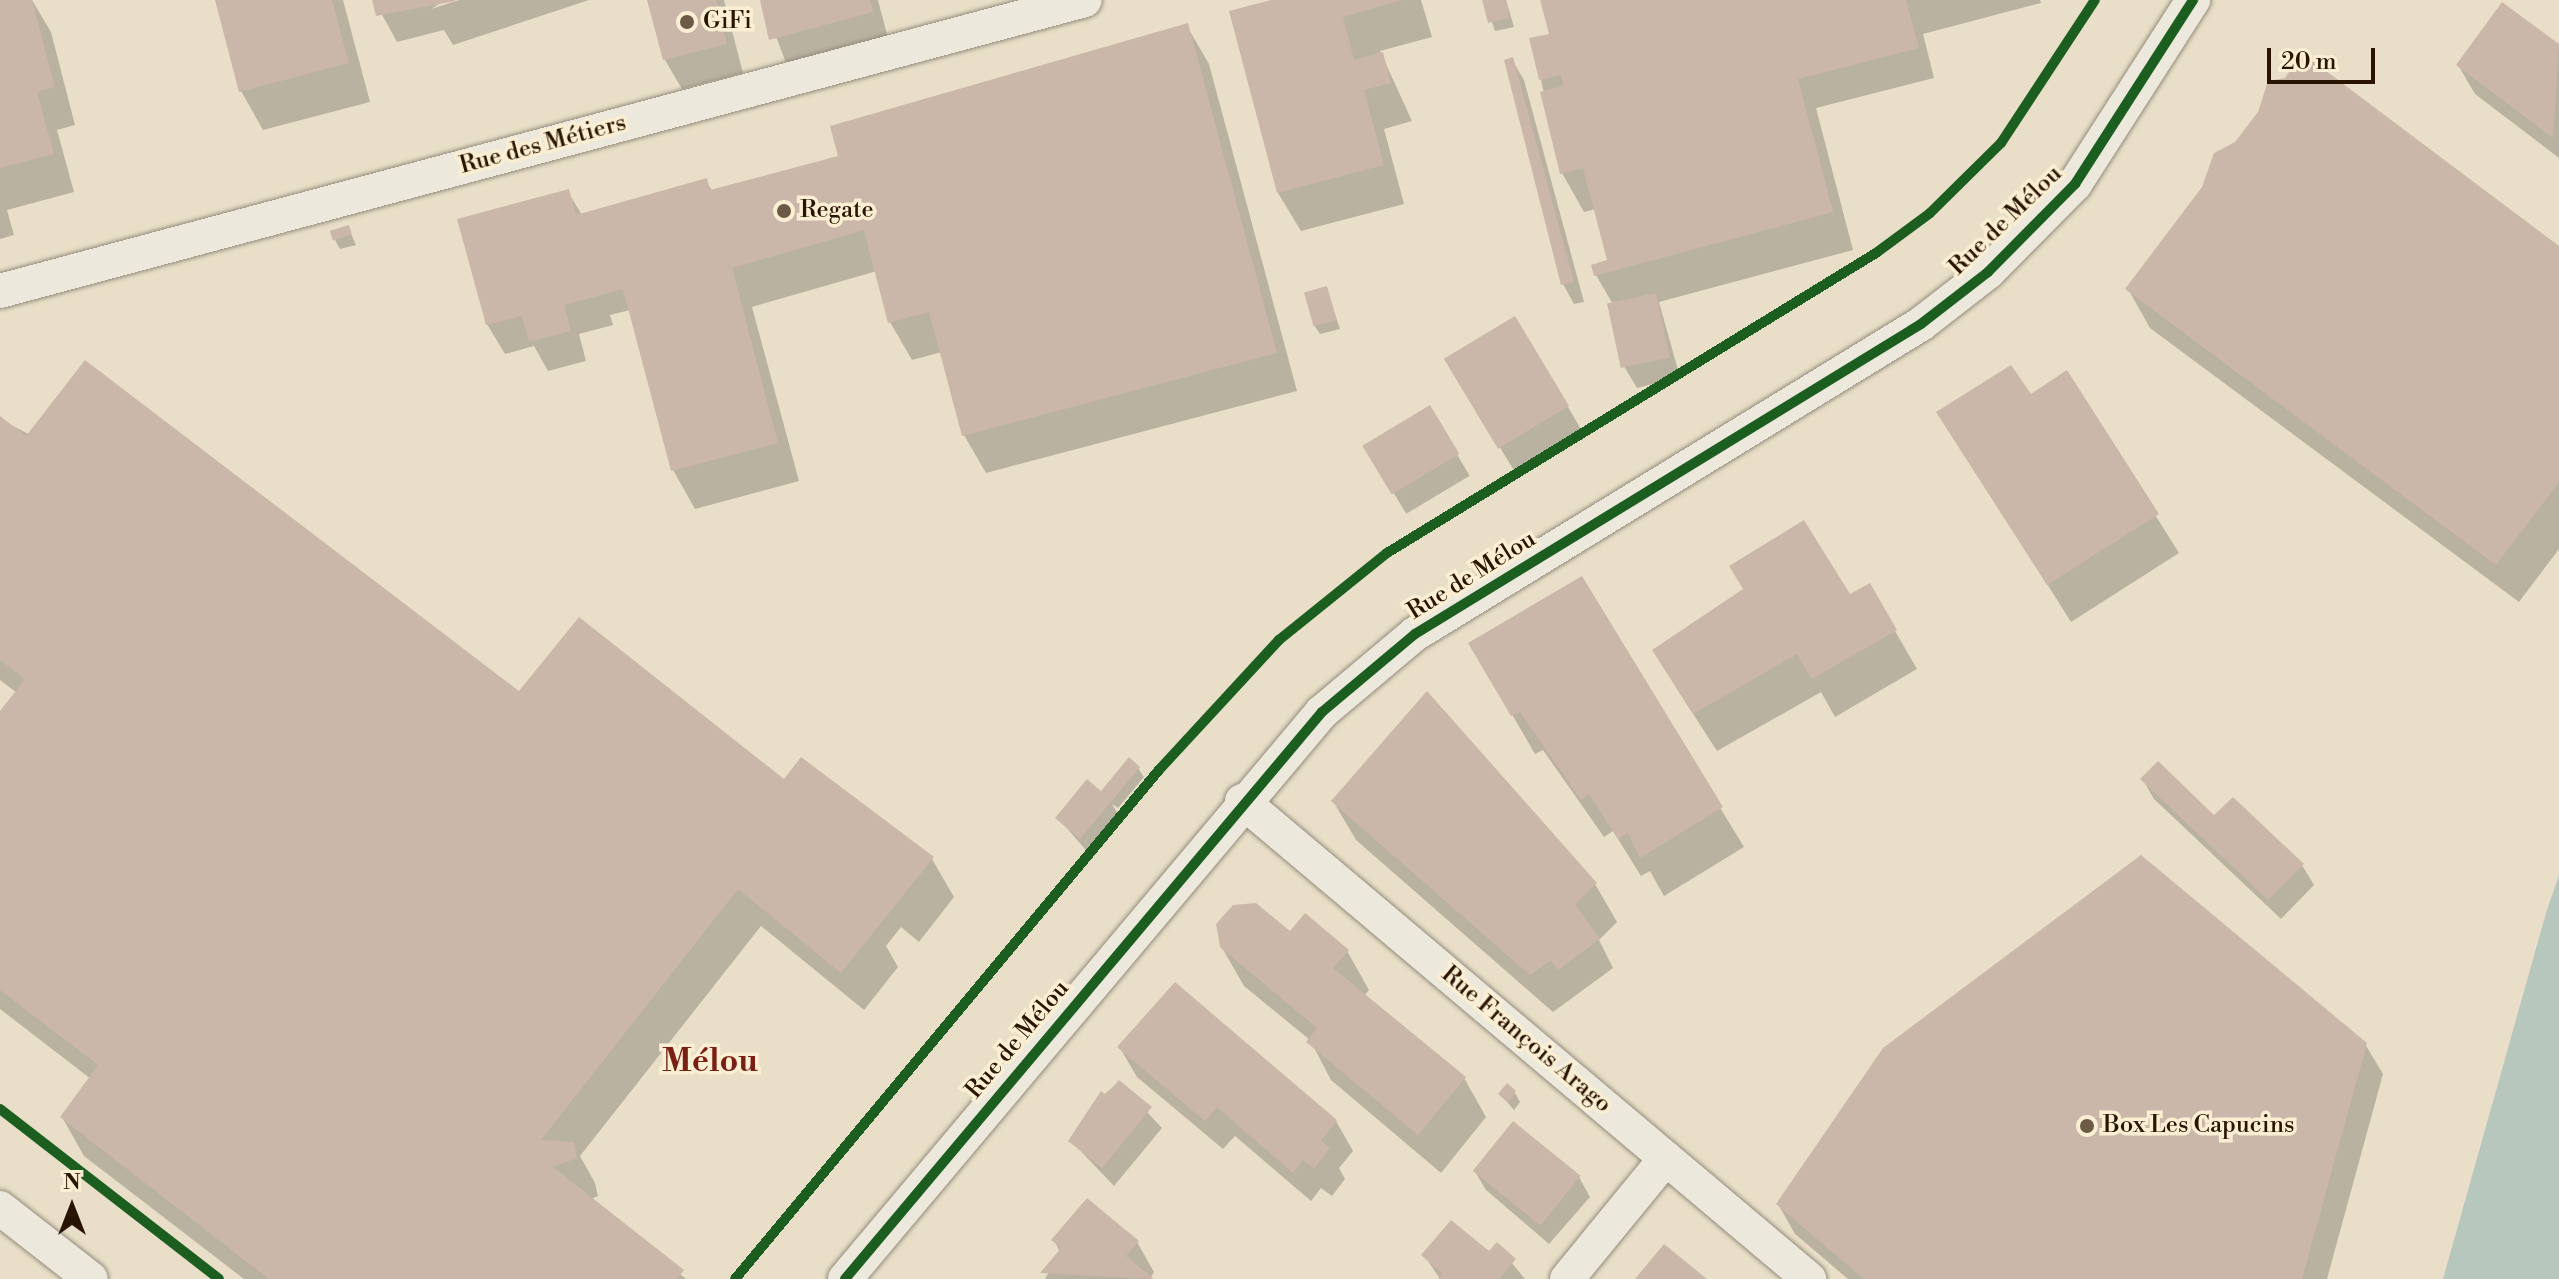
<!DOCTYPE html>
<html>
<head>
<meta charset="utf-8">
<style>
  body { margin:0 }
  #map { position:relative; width:2559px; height:1279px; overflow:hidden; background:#e9dfc8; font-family:"Libre Bodoni",serif }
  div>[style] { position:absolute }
  .water>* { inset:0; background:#b7c7be }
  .shadow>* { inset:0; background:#0003; transform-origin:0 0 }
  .building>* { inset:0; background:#cab7a9; transform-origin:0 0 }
  .roads { filter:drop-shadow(0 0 2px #948b7c) drop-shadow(0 0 2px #948b7c) }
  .minor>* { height:34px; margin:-17px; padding:0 17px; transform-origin:17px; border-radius:17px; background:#ece8dc }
  .cycleway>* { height:10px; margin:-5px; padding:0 5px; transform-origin:5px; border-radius:5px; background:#1b5e20 }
  .dots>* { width:22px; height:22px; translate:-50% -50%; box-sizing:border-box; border:4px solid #faeed3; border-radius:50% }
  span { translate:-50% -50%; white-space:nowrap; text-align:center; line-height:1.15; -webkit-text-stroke:7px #faeed3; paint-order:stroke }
  .poi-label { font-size:24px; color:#291301 }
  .left { translate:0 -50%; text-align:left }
  .street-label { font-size:24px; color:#291301 }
  .district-label { font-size:32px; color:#7a1f14; font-weight:700 }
  .north { position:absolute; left:32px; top:1167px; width:80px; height:80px; -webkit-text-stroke:6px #faeed3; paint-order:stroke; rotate:0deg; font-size:22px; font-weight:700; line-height:32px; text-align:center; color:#291301 }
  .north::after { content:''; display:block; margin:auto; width:28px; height:36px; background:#291301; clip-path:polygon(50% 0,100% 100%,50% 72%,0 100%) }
  .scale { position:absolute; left:2267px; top:48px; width:108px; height:36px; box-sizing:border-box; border:4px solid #291301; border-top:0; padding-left:10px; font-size:24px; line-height:28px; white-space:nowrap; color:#291301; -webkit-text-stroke:6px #faeed3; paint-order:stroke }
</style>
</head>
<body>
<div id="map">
  <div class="water">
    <i style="clip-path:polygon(2559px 875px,2559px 1279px,2443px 1279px,2546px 913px)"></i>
  </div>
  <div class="shadow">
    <i style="clip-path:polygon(0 0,32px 0,51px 32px,75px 125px,57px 130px,74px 192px,7px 210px,14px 235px,0 239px)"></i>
    <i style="clip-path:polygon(217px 0,343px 0,370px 102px,263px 130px,241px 91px)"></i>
    <i style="clip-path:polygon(374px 0,446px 0,431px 9px,459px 0,589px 0,453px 45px,444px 30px,397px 42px)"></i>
    <i style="clip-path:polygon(649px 0,724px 0,743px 73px,682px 89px,665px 60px)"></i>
    <i style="clip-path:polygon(762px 0,878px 0,889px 42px,788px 68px)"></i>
    <i style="clip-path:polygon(1279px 0,1421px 0,1432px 37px,1380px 51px,1412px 121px,1384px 129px,1404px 204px,1301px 231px,1278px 193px)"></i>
    <i style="clip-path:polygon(1484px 0,1506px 0,1514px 27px,1495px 31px)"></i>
    <i style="clip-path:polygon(1542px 0,2040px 0,2041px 3px,1923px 34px,1934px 78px,1816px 108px,1853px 250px,1659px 302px,1680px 377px,1637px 388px,1625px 368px,1614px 306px,1596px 275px,1610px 261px,1596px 209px,1584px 212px,1562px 173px,1541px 80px,1551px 35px)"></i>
    <i style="clip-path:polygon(2502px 5px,2559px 47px,2559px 158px,2475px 94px,2458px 65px)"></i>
    <i style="clip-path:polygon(1187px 26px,1209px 64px,1297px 391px,986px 473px,964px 435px,942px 352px,912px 360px,890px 322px,877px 271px,752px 307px,799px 481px,695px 509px,673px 470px,630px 310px,610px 315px,613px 325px,579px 334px,586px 361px,548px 371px,534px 346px,505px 354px,487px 324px,568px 192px,582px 215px,706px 181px,713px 192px,840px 158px)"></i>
    <i style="clip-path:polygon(1512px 60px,1524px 80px,1584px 302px,1574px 304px,1563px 284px)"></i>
    <i style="clip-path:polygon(2234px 145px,2559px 248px,2559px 549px,2519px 602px,2150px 328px,2128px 289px)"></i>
    <i style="clip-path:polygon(348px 227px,356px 245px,340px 249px,335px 240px)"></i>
    <i style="clip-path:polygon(1326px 288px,1340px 329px,1320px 334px,1314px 325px)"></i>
    <i style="clip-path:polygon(2066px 373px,2179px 553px,2071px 622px,1969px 460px,2030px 397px)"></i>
    <i style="clip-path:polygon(1464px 389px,1568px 407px,1585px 436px,1518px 477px)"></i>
    <i style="left:1429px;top:408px;width:79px;height:74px;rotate:59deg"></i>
    <i style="clip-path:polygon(0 419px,519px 694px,784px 782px,932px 859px,954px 897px,919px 942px,901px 927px,886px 946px,898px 967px,864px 1010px,761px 926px,580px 1156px,595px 1183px,598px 1196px,591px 1199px,686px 1279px,244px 1279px,84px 1156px,62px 1117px,91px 1079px,0 1009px,0 715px,17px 693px,0 680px)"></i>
    <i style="clip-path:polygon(1581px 579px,1744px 847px,1664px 896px,1650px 871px,1641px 876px,1613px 831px,1604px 837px,1543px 750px,1535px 754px,1471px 644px)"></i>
    <i style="clip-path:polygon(1869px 586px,1917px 669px,1835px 717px,1821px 692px,1717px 751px,1677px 689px)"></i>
    <i style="clip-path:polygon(1138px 768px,1144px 777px,1118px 808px,1112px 804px,1122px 821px,1092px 857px,1058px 818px)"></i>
    <i style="clip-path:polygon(2143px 780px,2302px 865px,2314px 885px,2281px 919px,2154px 799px)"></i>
    <i style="clip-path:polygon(1333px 801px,1595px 884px,1617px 922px,1599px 940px,1613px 968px,1553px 1012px,1356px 840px)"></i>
    <i style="clip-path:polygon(1291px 934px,1347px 951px,1369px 990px,1364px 996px,1464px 1078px,1486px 1117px,1441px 1173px,1331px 1080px,1310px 1040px,1244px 986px,1221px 946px)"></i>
    <i style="clip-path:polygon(2365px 1044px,2383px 1074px,2327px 1279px,1848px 1279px,1795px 1234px,1778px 1204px)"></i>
    <i style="clip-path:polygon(1120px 1048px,1336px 1121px,1353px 1151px,1339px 1168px,1345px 1179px,1332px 1196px,1321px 1188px,1311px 1201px,1235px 1136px,1223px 1149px,1137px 1077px)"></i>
    <i style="clip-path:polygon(1119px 1082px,1162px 1128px,1114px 1186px,1071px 1141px,1092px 1105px)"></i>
    <i style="clip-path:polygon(1515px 1093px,1520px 1102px,1514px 1110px,1500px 1094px)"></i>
    <i style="clip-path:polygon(1474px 1170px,1579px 1177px,1590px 1197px,1549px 1244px,1486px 1190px)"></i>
    <i style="clip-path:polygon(1054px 1240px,1137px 1242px,1154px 1272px,1150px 1279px,1045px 1279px,1060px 1252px)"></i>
    <i style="clip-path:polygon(1497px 1245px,1525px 1279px,1440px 1279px,1424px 1255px,1490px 1254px)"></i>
  </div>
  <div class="building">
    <i style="clip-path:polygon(0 0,32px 0,55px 87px,37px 92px,54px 154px,0 168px)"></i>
    <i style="clip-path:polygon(215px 0,332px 0,349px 63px,239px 92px)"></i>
    <i style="clip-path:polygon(372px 0,455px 0,455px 1px,376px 16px)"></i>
    <i style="clip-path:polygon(647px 0,716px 0,727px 44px,663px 60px)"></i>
    <i style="clip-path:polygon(760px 0,870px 0,873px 12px,769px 40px)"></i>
    <i style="clip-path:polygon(1271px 0,1402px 0,1343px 17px,1354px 60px,1383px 52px,1391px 83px,1364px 90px,1384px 165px,1277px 193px,1229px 11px)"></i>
    <i style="clip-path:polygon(1482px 0,1505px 0,1510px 18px,1488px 23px)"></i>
    <i style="clip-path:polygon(1540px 0,1906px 0,1919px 48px,1798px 79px,1833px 212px,1594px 276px,1591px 265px,1607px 260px,1583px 168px,1560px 174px,1540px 92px,1563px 86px,1561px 75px,1539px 80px,1529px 38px,1549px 34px)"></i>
    <i style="clip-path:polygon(2502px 2px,2559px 44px,2553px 138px,2456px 65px)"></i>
    <i style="clip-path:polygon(1188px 23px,1277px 353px,962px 436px,929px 312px,888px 323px,864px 230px,732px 268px,778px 443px,671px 471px,623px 289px,564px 305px,571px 331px,529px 342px,522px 316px,486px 325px,457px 219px,569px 189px,576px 215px,707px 178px,710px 190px,838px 156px,830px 126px)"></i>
    <i style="clip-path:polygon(2302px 53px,2559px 246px,2559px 482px,2496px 565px,2125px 289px,2202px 187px,2214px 153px,2235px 142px,2258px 112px,2268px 81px,2285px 78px)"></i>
    <i style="clip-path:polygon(1513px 57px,1574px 282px,1561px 285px,1504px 60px)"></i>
    <i style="left:349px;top:225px;width:10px;height:20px;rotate:73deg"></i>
    <i style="left:1327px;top:286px;width:35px;height:24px;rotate:74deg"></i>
    <i style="left:1656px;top:293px;width:66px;height:50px;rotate:78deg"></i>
    <i style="left:1515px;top:316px;width:105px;height:83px;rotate:59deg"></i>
    <i style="clip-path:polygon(85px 360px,519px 691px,579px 617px,784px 779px,801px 757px,934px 857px,841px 973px,738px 889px,541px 1140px,574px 1142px,577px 1158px,553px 1167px,684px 1270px,677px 1279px,269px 1279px,60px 1117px,98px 1065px,0 990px,0 711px,25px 679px,0 660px,0 416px,26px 436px)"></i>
    <i style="clip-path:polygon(2011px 365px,2031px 394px,2067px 370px,2159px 514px,2047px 585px,1936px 412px)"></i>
    <i style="left:1430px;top:405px;width:57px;height:79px;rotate:59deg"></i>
    <i style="clip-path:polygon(1804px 520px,1850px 594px,1870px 583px,1897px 630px,1812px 679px,1797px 654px,1693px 714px,1652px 650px,1743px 589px,1729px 566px)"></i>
    <i style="clip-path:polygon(1582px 576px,1723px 807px,1640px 858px,1628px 833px,1618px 839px,1589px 794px,1581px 800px,1520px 712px,1511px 716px,1468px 643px)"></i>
    <i style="clip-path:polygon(1427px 691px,1597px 883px,1575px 904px,1600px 939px,1558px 970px,1551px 960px,1530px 975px,1331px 801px)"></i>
    <i style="clip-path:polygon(1129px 757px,1140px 767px,1080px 839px,1055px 818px,1087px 779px,1101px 791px)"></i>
    <i style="clip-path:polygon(2158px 761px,2214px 815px,2233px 797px,2304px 864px,2268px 900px,2140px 779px)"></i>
    <i style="clip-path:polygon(2141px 855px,2367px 1043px,2302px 1279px,1864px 1279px,1776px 1204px,1883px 1048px)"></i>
    <i style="clip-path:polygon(1256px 903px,1290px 931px,1305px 913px,1349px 950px,1333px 968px,1466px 1077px,1418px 1135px,1306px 1042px,1317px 1028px,1220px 947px,1216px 924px,1233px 905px)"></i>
    <i style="clip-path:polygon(1175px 982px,1337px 1120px,1321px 1141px,1330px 1148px,1314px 1168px,1303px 1160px,1293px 1173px,1217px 1107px,1205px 1121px,1117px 1047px)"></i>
    <i style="clip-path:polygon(1119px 1080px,1152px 1107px,1102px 1168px,1068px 1141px,1101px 1091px,1106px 1095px)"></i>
    <i style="clip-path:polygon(1507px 1083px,1516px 1091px,1508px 1103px,1498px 1094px)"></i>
    <i style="left:1513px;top:1121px;width:87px;height:64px;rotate:39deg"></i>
    <i style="clip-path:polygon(1087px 1198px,1139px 1241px,1126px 1256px,1154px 1279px,1040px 1273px,1061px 1248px,1051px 1240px)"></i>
    <i style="clip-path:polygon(1451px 1220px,1489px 1251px,1497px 1242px,1516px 1259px,1499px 1279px,1438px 1279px,1442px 1273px,1421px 1255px)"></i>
    <i style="clip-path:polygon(1664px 1244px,1707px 1279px,1635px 1279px)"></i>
  </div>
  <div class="roads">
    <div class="minor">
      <i style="left:0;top:291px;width:1123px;rotate:-15.01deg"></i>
      <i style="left:1242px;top:801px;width:742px;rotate:40.13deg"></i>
      <i style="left:0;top:1208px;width:115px;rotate:38deg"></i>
      <i style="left:845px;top:1279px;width:741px;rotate:-49.93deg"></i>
      <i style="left:1322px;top:712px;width:121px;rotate:-40deg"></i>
      <i style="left:1415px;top:634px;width:593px;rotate:-31.49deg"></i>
      <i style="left:1921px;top:324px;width:85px;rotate:-37.8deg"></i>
      <i style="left:1988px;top:272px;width:124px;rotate:-45.3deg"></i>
      <i style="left:2075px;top:184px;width:219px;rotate:-57.3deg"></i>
      <i style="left:1567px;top:1279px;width:156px;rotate:-50.7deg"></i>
    </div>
  </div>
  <div class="cycleway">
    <i style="left:0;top:1109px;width:277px;rotate:37.8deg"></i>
    <i style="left:735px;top:1279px;width:662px;rotate:-50.21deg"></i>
    <i style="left:1159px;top:770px;width:177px;rotate:-47.3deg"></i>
    <i style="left:1279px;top:640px;width:139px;rotate:-38.9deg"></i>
    <i style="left:1387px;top:553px;width:574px;rotate:-31.53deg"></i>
    <i style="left:1876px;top:253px;width:67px;rotate:-36.5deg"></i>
    <i style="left:1930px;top:213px;width:100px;rotate:-44.6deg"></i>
    <i style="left:2001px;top:143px;width:171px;rotate:-56.7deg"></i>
    <i style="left:845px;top:1279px;width:741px;rotate:-49.93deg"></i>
    <i style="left:1322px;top:712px;width:121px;rotate:-40deg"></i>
    <i style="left:1415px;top:634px;width:593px;rotate:-31.49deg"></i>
    <i style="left:1921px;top:324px;width:85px;rotate:-37.8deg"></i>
    <i style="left:1988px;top:272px;width:124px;rotate:-45.3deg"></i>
    <i style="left:2075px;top:184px;width:219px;rotate:-57.3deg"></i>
  </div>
  <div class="dots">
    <i style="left:687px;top:22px;background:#6c5a47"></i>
    <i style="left:784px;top:211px;background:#6c5a47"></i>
    <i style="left:2087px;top:1126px;background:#6c5a47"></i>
  </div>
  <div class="poi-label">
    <span class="left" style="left:703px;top:22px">GiFi</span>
    <span class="left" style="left:800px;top:211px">Regate</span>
    <span class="left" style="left:2103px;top:1126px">Box Les Capucins</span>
  </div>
  <div class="street-label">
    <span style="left:543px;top:145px;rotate:-15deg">Rue des Métiers</span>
    <span style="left:2006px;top:221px;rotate:-44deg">Rue de Mélou</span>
    <span style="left:1472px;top:576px;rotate:-32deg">Rue de Mélou</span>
    <span style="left:1018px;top:1040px;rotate:-50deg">Rue de Mélou</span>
    <span style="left:1526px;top:1040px;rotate:40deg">Rue François Arago</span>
  </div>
  <div class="district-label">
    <span style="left:710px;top:1061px">Mélou</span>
  </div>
  <div class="north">N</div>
  <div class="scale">20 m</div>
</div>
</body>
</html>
